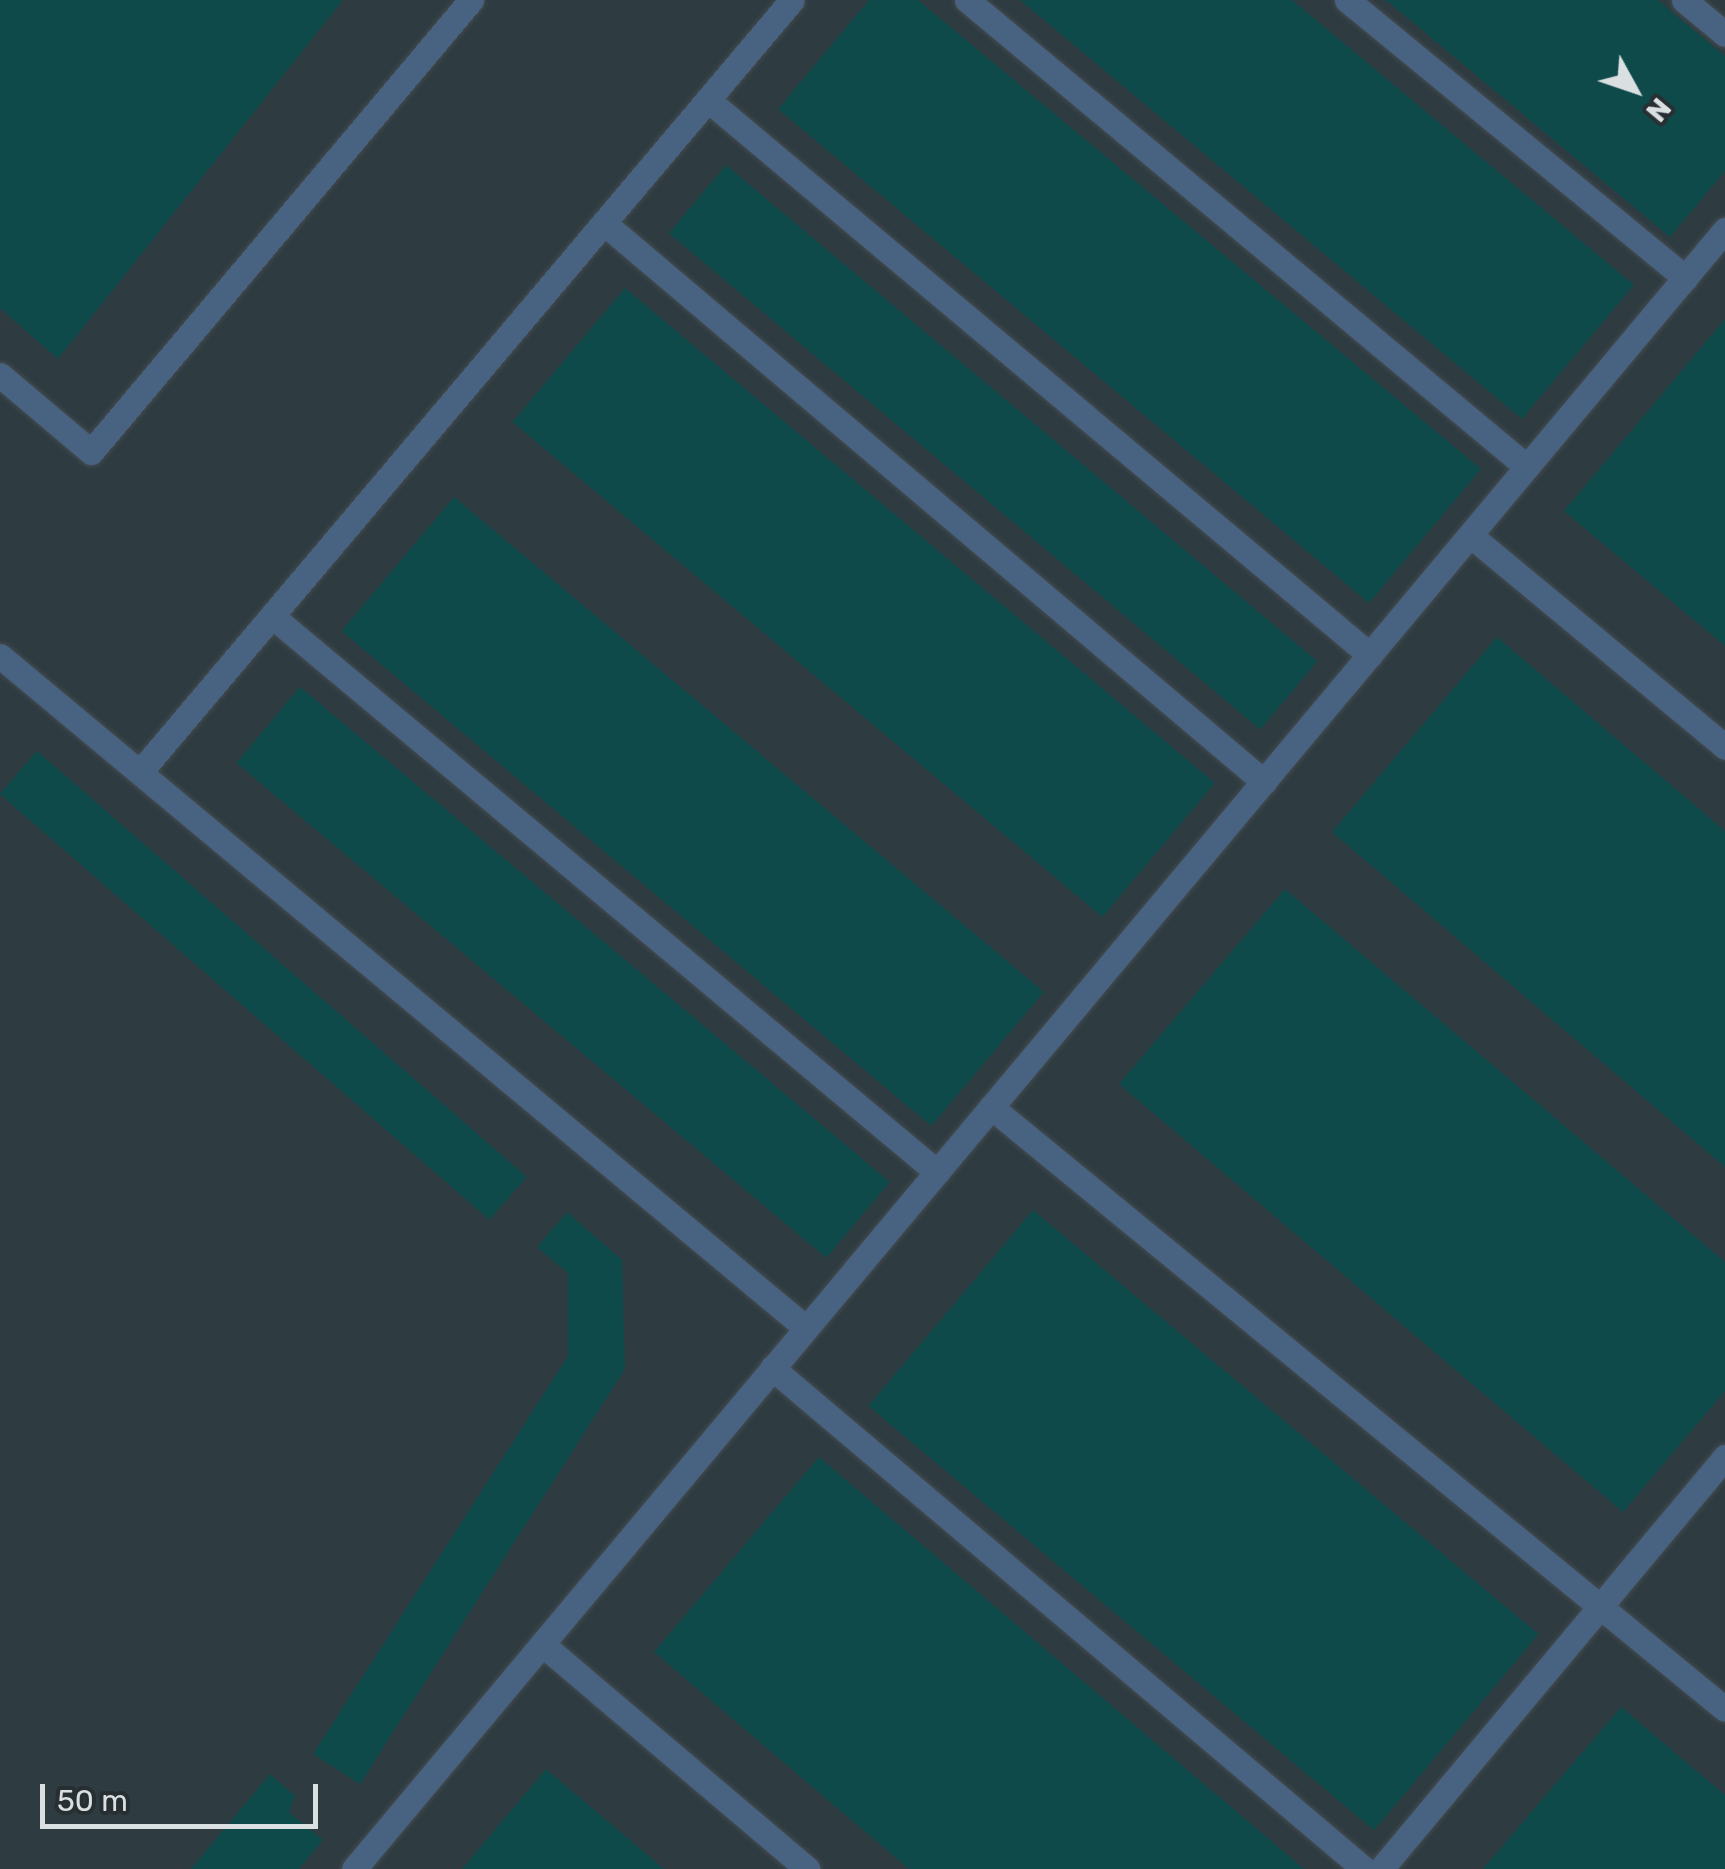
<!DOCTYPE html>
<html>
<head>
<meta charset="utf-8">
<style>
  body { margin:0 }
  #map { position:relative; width:1725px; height:1869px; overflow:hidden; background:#272f32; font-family:Rubik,sans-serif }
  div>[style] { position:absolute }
  .built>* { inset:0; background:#2e3c42; transform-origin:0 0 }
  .building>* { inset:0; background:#0f4a4b; transform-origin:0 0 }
  .roads { filter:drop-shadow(0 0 2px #444b4e) drop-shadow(0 0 2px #444b4e) }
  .minor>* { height:25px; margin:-12.5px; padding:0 12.5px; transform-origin:12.5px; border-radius:12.5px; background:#486281 }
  span { translate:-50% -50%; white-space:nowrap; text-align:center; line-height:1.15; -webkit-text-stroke:8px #272f32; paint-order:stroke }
  .north { position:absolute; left:1585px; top:40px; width:100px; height:100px; -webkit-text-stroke:8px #272f32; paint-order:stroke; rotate:130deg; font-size:28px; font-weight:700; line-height:40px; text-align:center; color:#dadfe1 }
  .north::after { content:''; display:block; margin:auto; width:35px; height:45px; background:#dadfe1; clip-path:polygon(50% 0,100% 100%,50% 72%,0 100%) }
  .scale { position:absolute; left:40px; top:1784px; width:278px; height:45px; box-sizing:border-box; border:5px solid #dadfe1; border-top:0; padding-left:12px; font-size:30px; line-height:35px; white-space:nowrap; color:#dadfe1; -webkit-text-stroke:8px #272f32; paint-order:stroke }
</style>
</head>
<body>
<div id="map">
  <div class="built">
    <i style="left:0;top:0;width:1725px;height:1869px"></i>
  </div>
  <div class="building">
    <i style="clip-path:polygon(0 0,343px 0,58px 359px,0 308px)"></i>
    <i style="clip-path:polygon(869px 0,918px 0,1481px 469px,1369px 603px,778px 109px)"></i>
    <i style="clip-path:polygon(1020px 0,1292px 0,1634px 285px,1522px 419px)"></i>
    <i style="clip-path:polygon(1386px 0,1658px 0,1725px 56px,1725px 171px,1670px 237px)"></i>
    <i style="left:726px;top:165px;width:772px;height:89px;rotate:40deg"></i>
    <i style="left:625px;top:288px;width:770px;height:175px;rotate:40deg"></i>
    <i style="clip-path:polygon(1725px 319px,1725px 646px,1564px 511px)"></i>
    <i style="left:454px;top:497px;width:770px;height:175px;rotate:40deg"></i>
    <i style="clip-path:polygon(1497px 637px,1725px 831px,1725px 1167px,1332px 832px)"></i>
    <i style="left:300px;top:687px;width:770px;height:99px;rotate:40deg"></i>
    <i style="left:37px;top:751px;width:649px;height:57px;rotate:41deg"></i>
    <i style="clip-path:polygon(1285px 889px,1725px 1262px,1725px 1391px,1623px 1512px,1119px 1084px)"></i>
    <i style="left:1033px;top:1210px;width:660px;height:256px;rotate:40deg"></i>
    <i style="clip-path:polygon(567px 1212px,622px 1260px,625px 1369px,360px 1784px,313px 1754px,568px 1356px,568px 1273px,537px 1247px)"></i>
    <i style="clip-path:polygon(819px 1457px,1304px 1869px,909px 1869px,654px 1652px)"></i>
    <i style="clip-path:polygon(1621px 1707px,1725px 1795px,1725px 1869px,1483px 1869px)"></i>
    <i style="clip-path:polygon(546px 1769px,664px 1869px,462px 1869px)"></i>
    <i style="clip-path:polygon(270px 1774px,295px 1796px,289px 1812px,323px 1840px,299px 1869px,191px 1869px)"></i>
  </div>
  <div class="roads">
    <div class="minor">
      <i style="left:967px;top:0;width:729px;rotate:39.83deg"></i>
      <i style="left:1347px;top:0;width:438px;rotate:39.4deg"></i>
      <i style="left:1684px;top:0;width:53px;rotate:39.7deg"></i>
      <i style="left:708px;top:100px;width:864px;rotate:39.98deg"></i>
      <i style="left:604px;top:223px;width:865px;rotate:40.26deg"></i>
      <i style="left:0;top:375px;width:119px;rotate:40.2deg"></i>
      <i style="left:91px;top:452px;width:591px;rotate:-49.95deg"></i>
      <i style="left:1470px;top:535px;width:332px;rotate:39.7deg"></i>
      <i style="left:272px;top:616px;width:867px;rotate:39.9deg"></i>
      <i style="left:0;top:656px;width:1049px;rotate:39.82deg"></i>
      <i style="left:140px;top:772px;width:1010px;rotate:-49.82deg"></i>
      <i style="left:991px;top:1107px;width:949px;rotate:39.36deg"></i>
      <i style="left:772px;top:1368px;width:776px;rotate:40.24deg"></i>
      <i style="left:542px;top:1644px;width:348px;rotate:40.3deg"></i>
      <i style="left:354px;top:1869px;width:2137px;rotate:-50.09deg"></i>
      <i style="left:1381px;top:1869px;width:537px;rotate:-50.14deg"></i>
    </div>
  </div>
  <div class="north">N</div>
  <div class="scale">50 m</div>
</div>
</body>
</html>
